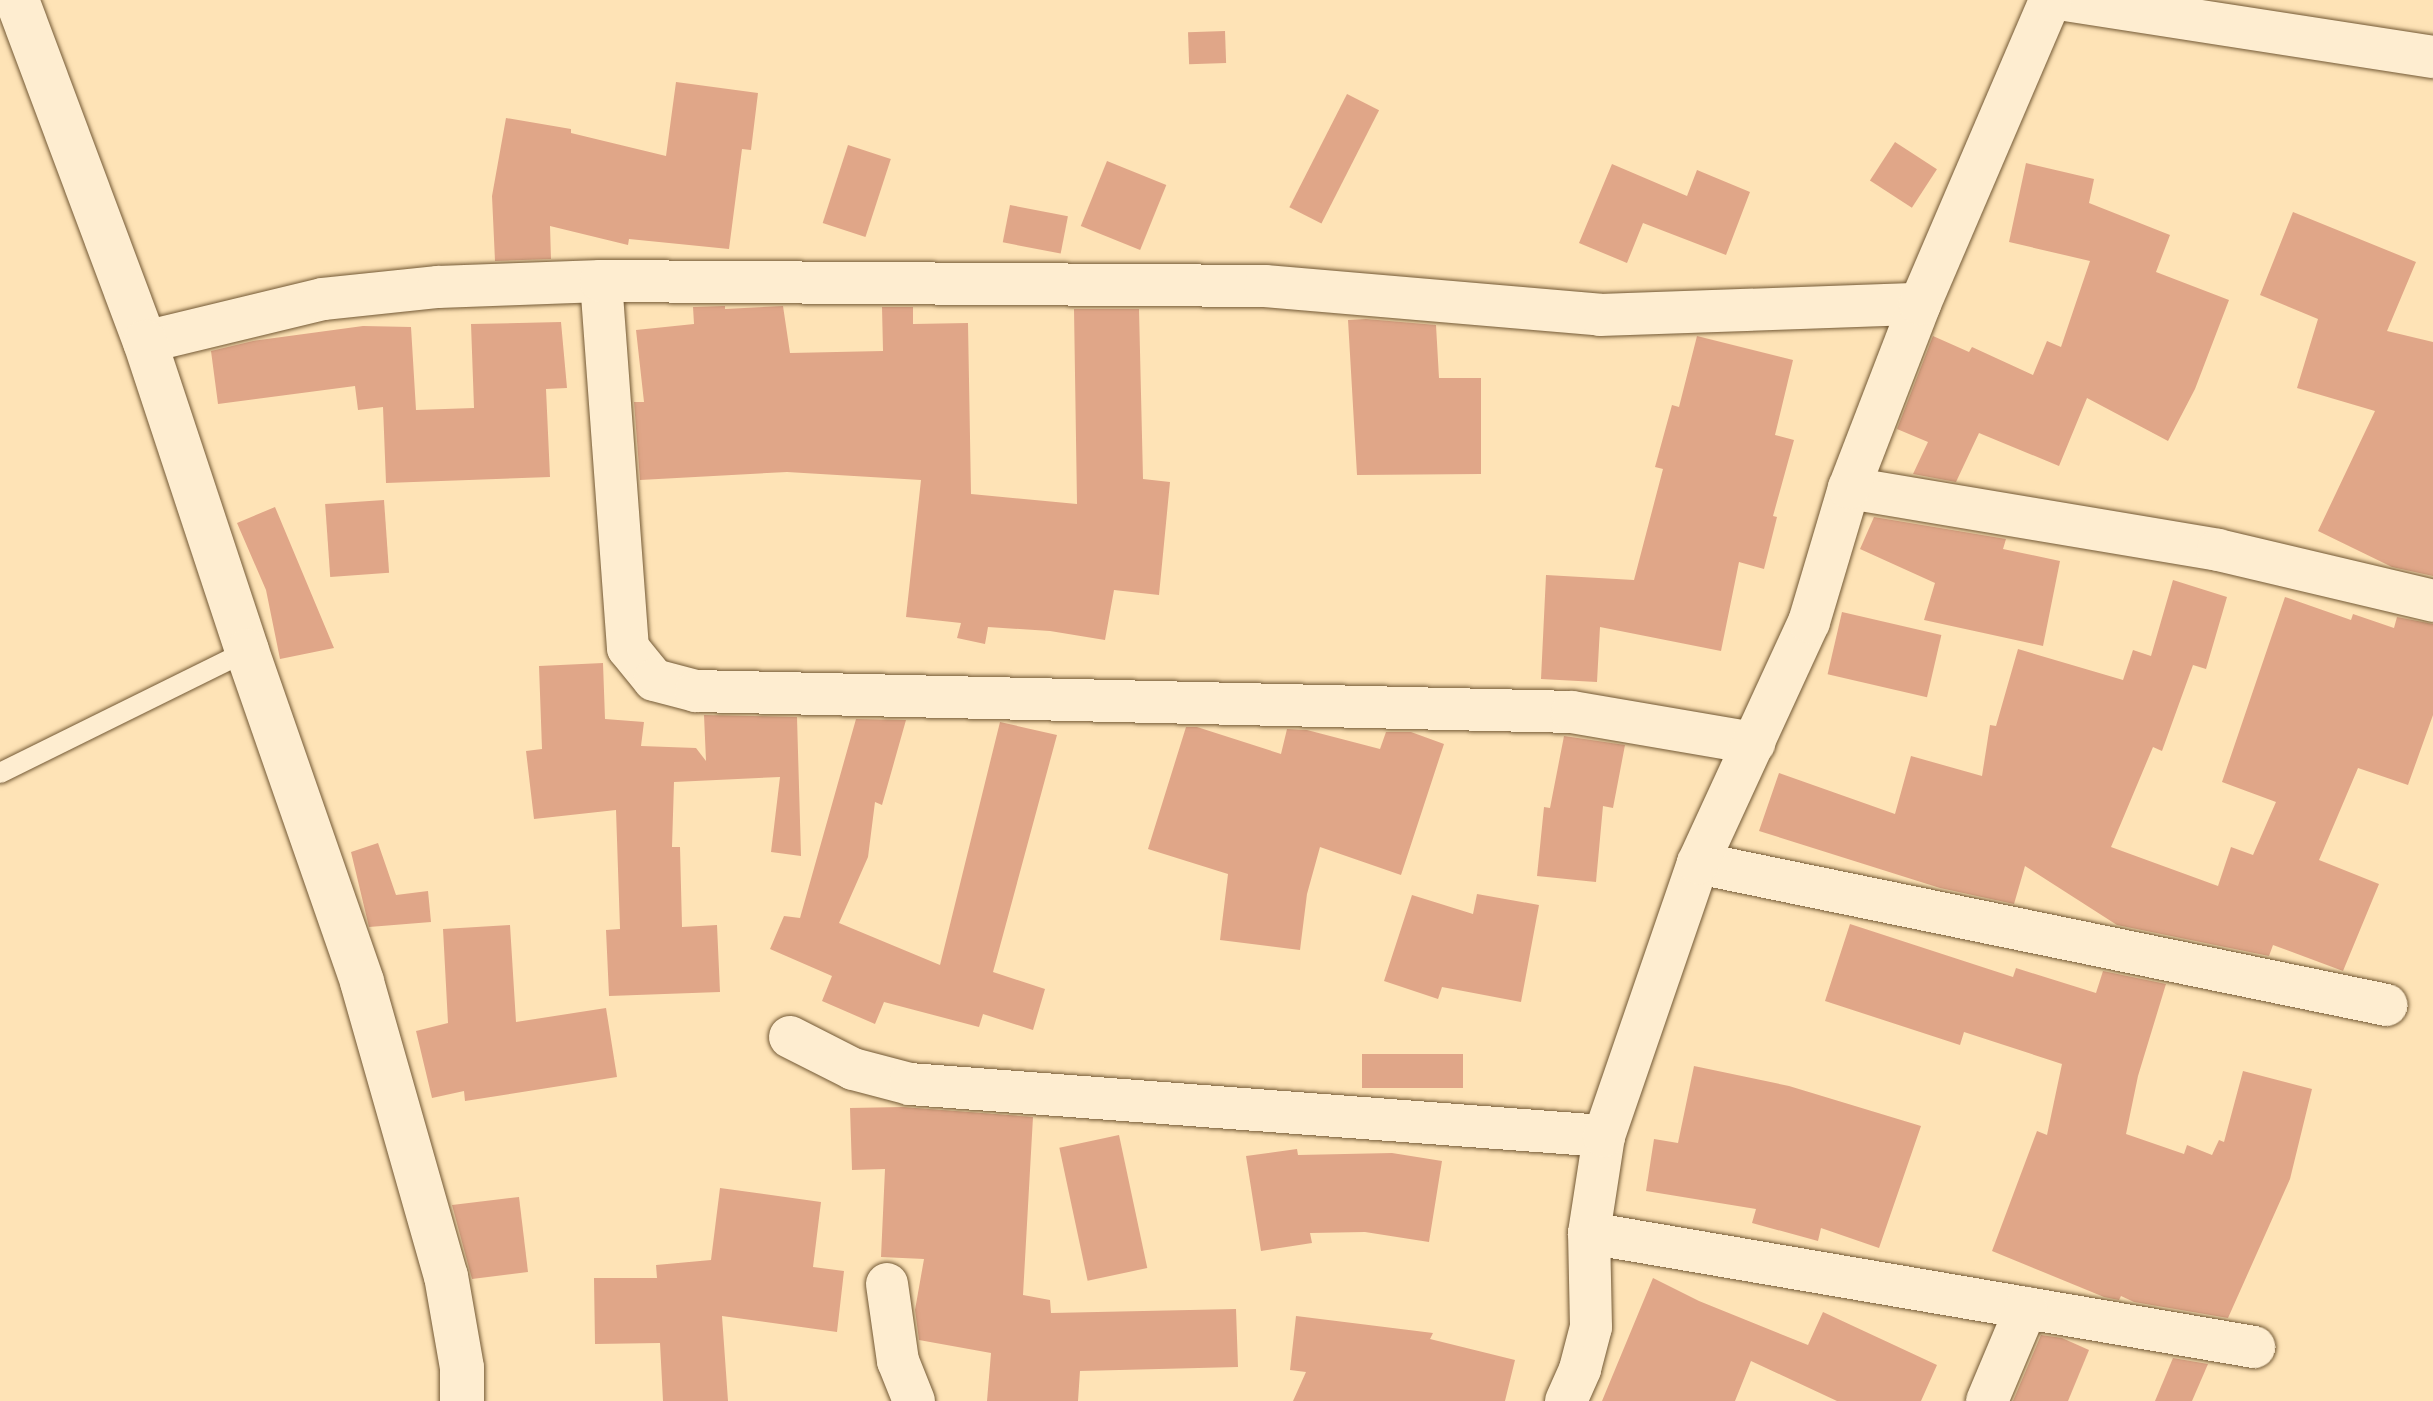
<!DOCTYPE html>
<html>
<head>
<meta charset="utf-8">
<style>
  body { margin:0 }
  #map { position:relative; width:2433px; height:1401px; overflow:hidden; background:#fee3b6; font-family:"IM FELL Double Pica",serif }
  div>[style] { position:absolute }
  .building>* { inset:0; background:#e0a688; transform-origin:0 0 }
  .roads { filter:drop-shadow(0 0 2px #735935) drop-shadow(0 0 2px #735935) }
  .lane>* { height:20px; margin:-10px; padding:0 10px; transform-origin:10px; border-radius:10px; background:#feedd0 }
  .street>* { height:42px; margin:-21px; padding:0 21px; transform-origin:21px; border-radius:21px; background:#feedd0 }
  .secondary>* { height:44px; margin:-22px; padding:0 22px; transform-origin:22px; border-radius:22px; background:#feedd0 }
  span { translate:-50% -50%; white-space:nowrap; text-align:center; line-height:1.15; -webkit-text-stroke:7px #feedd0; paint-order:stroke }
</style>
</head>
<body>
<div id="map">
  <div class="building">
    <i style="left:1225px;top:31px;width:32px;height:37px;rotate:88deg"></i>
    <i style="clip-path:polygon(676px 82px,758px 93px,751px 150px,742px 149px,729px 249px,629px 239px,628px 245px,550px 226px,551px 259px,495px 261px,492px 196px,506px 118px,571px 129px,571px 133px,666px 156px)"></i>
    <i style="left:1347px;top:94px;width:36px;height:127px;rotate:27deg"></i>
    <i style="left:1895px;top:142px;width:50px;height:46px;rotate:33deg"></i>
    <i style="left:848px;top:145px;width:45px;height:82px;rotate:18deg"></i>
    <i style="left:1107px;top:161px;width:64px;height:70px;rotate:22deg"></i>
    <i style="clip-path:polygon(2026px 163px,2094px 179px,2089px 203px,2170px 235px,2156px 272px,2229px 300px,2195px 389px,2168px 441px,2087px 398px,2059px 466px,1979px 433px,1956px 482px,1913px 474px,1928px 442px,1897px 429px,1933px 336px,1969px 352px,1972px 347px,2033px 375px,2047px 341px,2061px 347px,2090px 261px,2009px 242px)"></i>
    <i style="clip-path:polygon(1612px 164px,1687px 196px,1697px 170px,1750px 192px,1726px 255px,1643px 223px,1627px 263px,1579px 243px)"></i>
    <i style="left:1010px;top:205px;width:59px;height:38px;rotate:11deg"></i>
    <i style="clip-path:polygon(2293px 212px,2416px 262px,2387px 331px,2433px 342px,2433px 576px,2392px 567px,2318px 531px,2375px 411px,2297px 388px,2318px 319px,2260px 295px)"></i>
    <i style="clip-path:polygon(725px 306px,725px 309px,783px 306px,790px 353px,883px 351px,882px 307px,913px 307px,913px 324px,968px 323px,971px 494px,1077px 504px,1074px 309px,1139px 309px,1143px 479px,1170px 482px,1159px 595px,1114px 590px,1105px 640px,1050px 631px,988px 627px,985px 644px,957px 638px,961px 623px,906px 617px,921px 480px,787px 472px,640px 480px,634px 402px,644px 402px,636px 330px,694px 324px,693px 307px)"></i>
    <i style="clip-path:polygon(1366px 319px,1436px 325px,1439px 378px,1481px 378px,1481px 474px,1357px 475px,1348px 320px)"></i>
    <i style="clip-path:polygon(561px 322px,567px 388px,546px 389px,550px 477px,386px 483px,383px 407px,358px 410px,355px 386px,218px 404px,211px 351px,253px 341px,363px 326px,411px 327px,416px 410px,474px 408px,471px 324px)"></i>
    <i style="clip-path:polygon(1697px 336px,1793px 360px,1775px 435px,1794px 440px,1773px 516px,1777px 517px,1764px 569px,1739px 562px,1721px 651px,1600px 627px,1597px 682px,1541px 679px,1546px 575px,1634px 580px,1663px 469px,1655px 467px,1672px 405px,1679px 407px)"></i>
    <i style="left:384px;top:500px;width:73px;height:59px;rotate:86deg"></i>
    <i style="clip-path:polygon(275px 507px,334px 648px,280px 659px,266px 590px,237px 523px)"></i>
    <i style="clip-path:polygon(1874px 517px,2006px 539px,2003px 549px,2060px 561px,2043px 646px,1924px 620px,1935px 583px,1860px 549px)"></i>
    <i style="clip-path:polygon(2173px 580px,2227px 597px,2206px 669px,2193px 665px,2162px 751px,2153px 747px,2111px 847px,2218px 886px,2231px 847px,2253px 855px,2276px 802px,2222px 782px,2285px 597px,2351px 620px,2353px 614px,2394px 628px,2397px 617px,2433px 624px,2433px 715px,2408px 785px,2358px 768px,2319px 860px,2379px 884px,2343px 971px,2273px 945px,2269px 956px,2117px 925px,2025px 866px,2014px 904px,1940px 888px,1759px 831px,1779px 773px,1895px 814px,1911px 756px,1982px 776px,1990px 725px,1996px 726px,2018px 649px,2123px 680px,2133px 650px,2151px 656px)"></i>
    <i style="left:1842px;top:612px;width:102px;height:64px;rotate:13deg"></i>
    <i style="clip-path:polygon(603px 663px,605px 719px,644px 722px,641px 746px,696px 748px,706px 761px,704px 715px,797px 717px,801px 856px,771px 852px,780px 777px,674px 782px,672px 847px,680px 847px,682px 927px,717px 925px,720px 992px,609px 996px,606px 930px,620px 929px,616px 810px,534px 819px,526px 751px,542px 749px,539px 666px)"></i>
    <i style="clip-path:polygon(856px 719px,906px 720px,882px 805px,875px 802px,868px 857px,839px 923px,940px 965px,1000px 722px,1057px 735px,993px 972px,1045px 989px,1033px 1030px,983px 1014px,979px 1027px,884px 1002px,875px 1024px,822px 1001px,832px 976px,770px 949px,784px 916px,800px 918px)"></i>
    <i style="clip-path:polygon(1186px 727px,1197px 727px,1281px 754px,1287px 729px,1307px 730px,1380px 749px,1386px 732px,1411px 732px,1444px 744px,1401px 875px,1320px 847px,1307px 894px,1300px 950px,1220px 940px,1228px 874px,1148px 849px)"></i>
    <i style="clip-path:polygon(1564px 736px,1625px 745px,1613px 808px,1603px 806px,1596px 882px,1537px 876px,1544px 807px,1550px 808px)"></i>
    <i style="clip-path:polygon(378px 843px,396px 895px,428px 891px,431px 922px,369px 927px,351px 852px)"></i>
    <i style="clip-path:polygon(1477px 894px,1539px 905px,1521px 1002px,1442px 987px,1438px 999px,1384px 981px,1412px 895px,1473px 914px)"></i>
    <i style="clip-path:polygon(1850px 924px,2013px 977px,2016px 968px,2096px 993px,2103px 971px,2166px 984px,2138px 1076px,2126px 1134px,2184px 1154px,2187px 1145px,2212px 1155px,2219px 1140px,2224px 1142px,2243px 1071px,2312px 1089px,2290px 1179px,2228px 1318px,2134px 1302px,2121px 1296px,2119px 1300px,2104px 1297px,1992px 1251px,2037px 1131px,2047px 1135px,2062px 1064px,1964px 1032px,1960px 1045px,1825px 1001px)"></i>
    <i style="clip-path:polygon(510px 925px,516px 1022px,606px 1008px,617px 1077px,465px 1101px,464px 1091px,432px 1098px,416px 1031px,448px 1023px,443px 929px)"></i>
    <i style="left:1362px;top:1054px;width:101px;height:34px"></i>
    <i style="clip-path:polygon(1694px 1066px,1789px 1086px,1921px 1126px,1879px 1248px,1821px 1228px,1818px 1241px,1752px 1223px,1756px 1209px,1646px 1191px,1654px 1139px,1678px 1143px)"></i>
    <i style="clip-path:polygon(902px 1107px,1033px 1117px,1023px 1295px,1050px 1300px,1051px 1313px,1236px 1309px,1238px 1367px,1080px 1371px,1078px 1401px,987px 1401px,991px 1353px,919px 1340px,915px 1310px,924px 1259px,881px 1257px,885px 1169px,852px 1170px,850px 1108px)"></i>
    <i style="left:1119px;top:1135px;width:136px;height:61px;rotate:78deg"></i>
    <i style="clip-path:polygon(1297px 1149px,1298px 1155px,1392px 1153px,1442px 1161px,1429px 1242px,1365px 1232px,1310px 1233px,1312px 1243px,1261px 1251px,1246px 1156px)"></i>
    <i style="clip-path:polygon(720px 1188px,821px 1202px,813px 1267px,844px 1271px,837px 1332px,722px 1316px,728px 1401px,663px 1401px,660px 1343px,595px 1344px,594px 1278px,657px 1278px,656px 1265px,711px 1260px)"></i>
    <i style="clip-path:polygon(519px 1197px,528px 1272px,472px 1279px,452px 1205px)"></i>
    <i style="clip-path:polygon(1653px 1278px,1699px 1301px,1808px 1345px,1823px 1312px,1937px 1365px,1921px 1401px,1837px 1401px,1751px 1361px,1735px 1401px,1602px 1401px)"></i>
    <i style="clip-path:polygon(1296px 1316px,1433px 1333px,1430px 1339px,1515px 1360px,1505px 1401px,1293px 1401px,1306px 1372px,1290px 1370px)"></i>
    <i style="clip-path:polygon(2041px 1335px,2062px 1338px,2089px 1350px,2068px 1401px,2013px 1401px)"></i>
    <i style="clip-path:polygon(2173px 1358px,2208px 1364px,2192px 1401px,2155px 1401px)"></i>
  </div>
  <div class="roads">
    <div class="lane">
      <i style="left:0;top:773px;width:275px;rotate:-26.3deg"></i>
    </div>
    <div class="street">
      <i style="left:2065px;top:0;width:372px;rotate:8.8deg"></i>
      <i style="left:601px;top:281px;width:368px;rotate:85.8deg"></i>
      <i style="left:628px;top:648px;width:41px;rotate:50.9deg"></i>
      <i style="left:654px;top:680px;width:43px;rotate:14.7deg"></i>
      <i style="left:696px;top:691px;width:876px;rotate:1.37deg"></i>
      <i style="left:1572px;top:712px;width:185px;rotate:9.7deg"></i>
      <i style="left:145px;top:342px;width:183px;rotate:-13.6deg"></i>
      <i style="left:323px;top:299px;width:116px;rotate:-6deg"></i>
      <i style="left:438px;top:287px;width:163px;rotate:-2.1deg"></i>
      <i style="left:601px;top:281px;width:664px;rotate:0.43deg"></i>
      <i style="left:1265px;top:286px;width:336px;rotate:4.9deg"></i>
      <i style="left:1600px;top:315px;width:320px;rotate:-2deg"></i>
      <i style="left:1849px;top:488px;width:374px;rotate:9.5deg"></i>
      <i style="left:2218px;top:550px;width:221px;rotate:13.3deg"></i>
      <i style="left:1698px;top:863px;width:703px;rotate:11.65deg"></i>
      <i style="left:790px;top:1037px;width:71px;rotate:26.9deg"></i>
      <i style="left:853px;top:1069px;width:59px;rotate:14.7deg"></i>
      <i style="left:910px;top:1084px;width:696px;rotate:4.29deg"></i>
      <i style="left:1589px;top:1233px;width:675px;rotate:9.73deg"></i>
      <i style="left:887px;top:1284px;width:78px;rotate:81.9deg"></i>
      <i style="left:898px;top:1361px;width:43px;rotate:68.2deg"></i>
      <i style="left:1566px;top:1401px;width:35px;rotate:-66deg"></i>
      <i style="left:1580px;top:1369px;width:43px;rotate:-75.3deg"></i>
      <i style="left:1591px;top:1327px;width:94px;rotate:-91.2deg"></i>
      <i style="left:1589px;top:1233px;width:98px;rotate:-81.2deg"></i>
      <i style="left:1604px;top:1136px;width:289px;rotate:-71deg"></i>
      <i style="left:1698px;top:863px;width:265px;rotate:-65.3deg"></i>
      <i style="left:1809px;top:622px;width:140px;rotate:-73.4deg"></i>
      <i style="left:1849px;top:488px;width:197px;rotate:-68.9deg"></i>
      <i style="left:1920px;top:304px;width:331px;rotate:-66.8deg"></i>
      <i style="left:1987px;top:1401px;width:101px;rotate:-67.2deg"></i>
    </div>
    <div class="secondary">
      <i style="left:17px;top:0;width:365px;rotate:69.5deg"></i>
      <i style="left:145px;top:342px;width:325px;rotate:71.7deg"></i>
      <i style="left:247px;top:651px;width:350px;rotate:70.8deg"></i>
      <i style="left:362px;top:982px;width:306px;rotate:74.1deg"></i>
      <i style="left:446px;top:1276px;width:93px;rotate:80.1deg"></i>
      <i style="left:462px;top:1368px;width:33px;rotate:90deg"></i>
    </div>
  </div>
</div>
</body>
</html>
